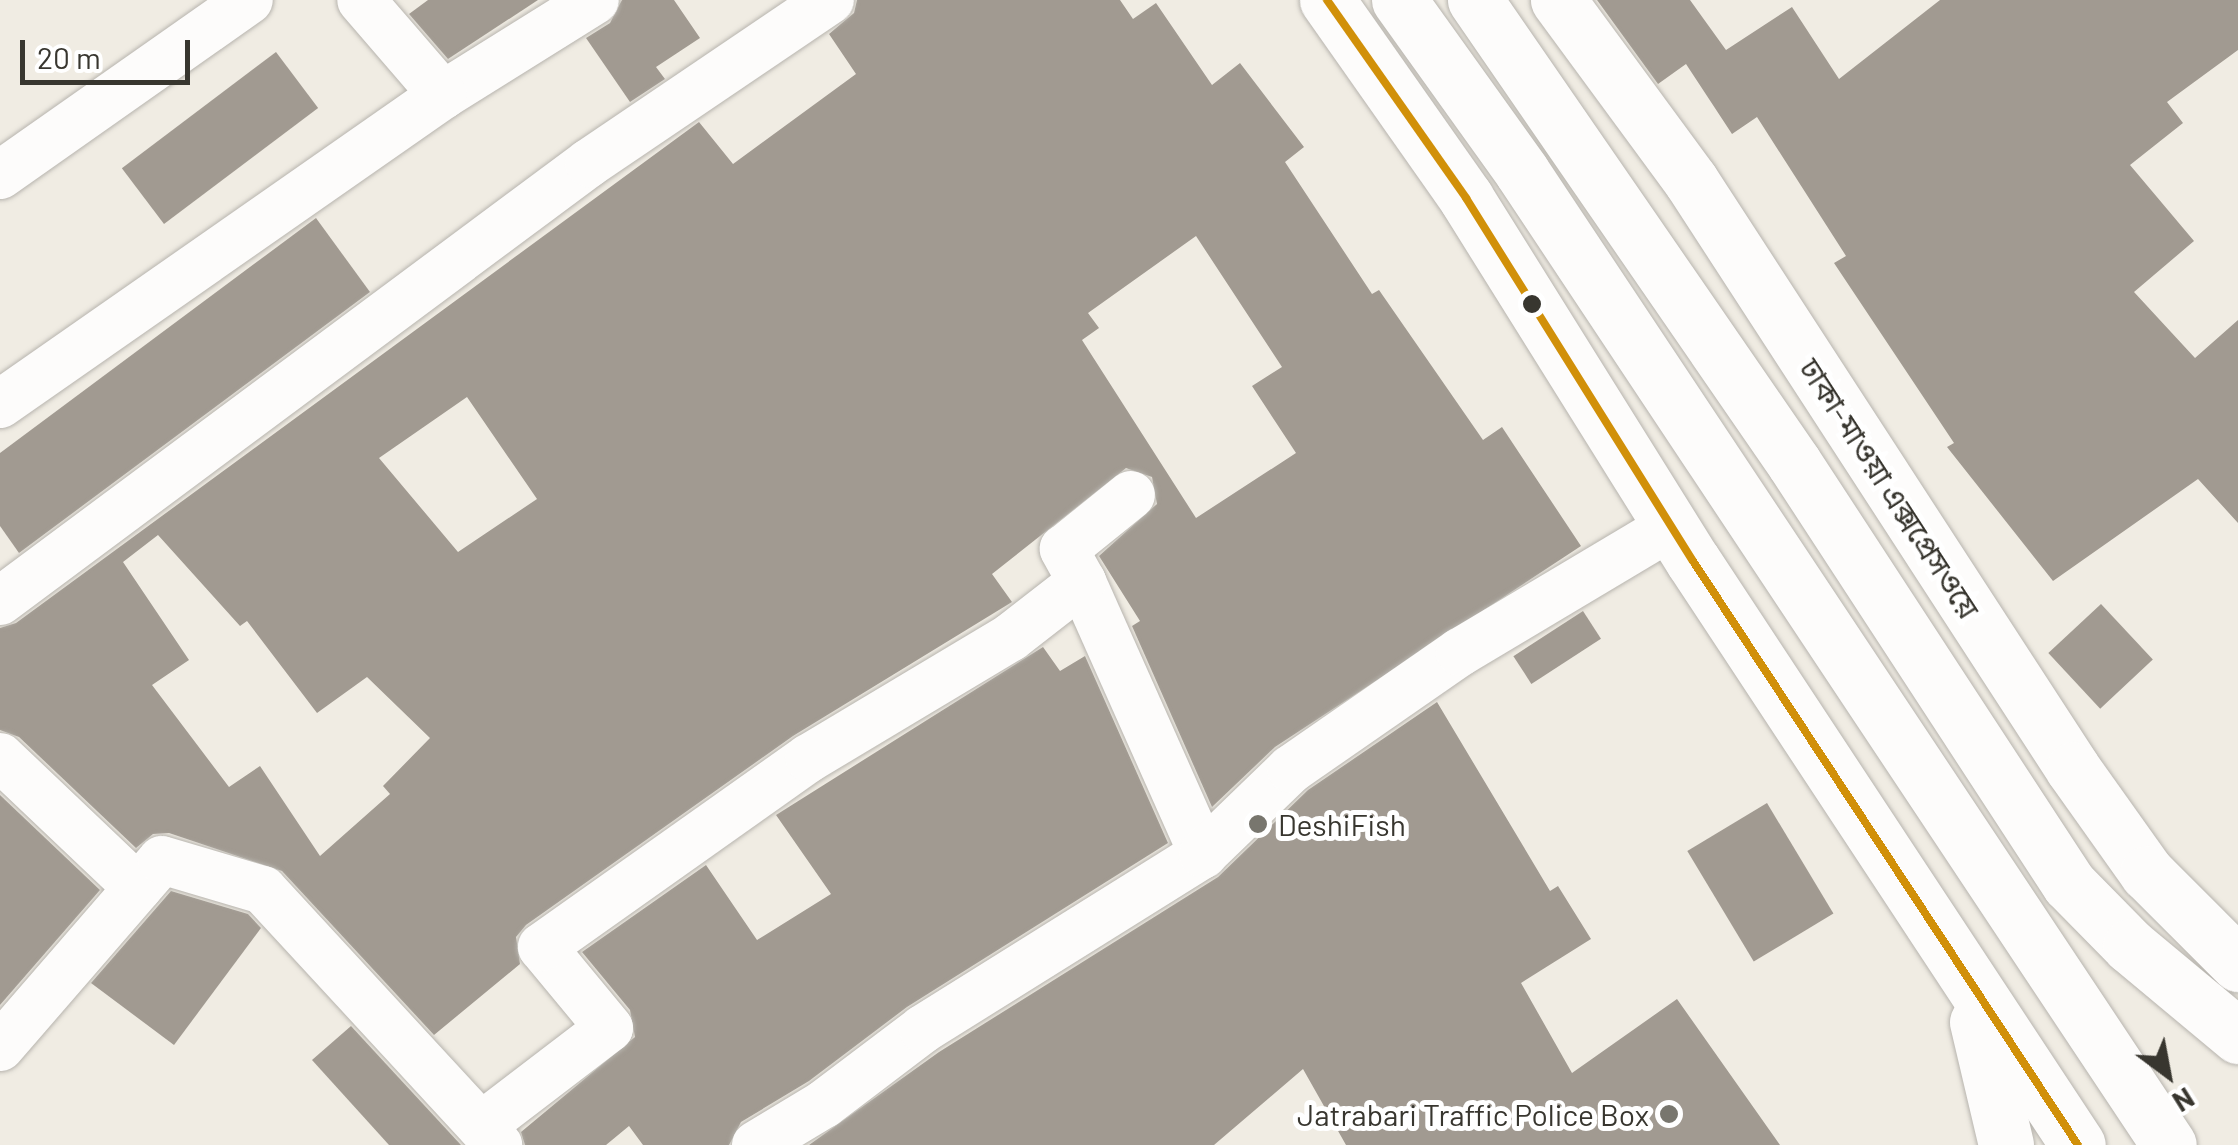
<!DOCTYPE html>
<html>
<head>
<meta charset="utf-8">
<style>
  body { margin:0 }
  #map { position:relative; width:2238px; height:1145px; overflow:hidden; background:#f0ece3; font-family:Barlow,"Noto Sans Bengali",sans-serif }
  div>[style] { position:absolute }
  .building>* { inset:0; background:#a19a91; transform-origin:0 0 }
  .roads { filter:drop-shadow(0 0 2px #b7b4ae) drop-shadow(0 0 2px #b7b4ae) }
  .street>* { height:48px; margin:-24px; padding:0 24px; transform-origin:24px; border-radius:24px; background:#fdfcfb }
  .primary>* { height:55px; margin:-27.5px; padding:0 27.5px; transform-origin:27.5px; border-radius:27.5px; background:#fdfcfb }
  .highway>* { height:55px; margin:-27.5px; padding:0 27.5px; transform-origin:27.5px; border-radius:27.5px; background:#fdfcfb }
  .bus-1>* { height:8px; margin:-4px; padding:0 4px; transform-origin:4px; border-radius:4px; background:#d19009 }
  .dots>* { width:28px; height:28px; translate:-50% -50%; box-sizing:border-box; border:5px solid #fff; border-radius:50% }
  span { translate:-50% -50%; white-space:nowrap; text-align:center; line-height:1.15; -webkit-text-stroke:10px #fff; paint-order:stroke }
  .street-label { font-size:30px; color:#38362f }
  .poi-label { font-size:30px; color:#38362f }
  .left { translate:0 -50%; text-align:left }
  .right { translate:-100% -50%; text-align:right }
  .north { position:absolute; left:2118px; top:1025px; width:100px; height:100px; -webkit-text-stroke:8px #fff; paint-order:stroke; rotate:148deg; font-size:28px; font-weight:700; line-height:40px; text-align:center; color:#38362f }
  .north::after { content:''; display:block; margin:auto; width:35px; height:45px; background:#38362f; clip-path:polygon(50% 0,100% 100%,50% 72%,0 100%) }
  .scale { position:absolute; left:20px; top:40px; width:170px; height:45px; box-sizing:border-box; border:5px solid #38362f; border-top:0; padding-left:12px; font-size:30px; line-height:35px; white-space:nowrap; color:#38362f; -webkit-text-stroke:8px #fff; paint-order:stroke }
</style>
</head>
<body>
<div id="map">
  <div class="building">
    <i style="clip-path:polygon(428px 0,538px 0,448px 59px,409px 14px)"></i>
    <i style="clip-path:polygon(622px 0,674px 0,700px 38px,656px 67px,665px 79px,630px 102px,586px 38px,610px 23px)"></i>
    <i style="clip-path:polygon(evenodd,857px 0,1120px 0,1133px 19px,1156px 3px,1212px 85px,1240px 63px,1304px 147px,1285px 162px,1372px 294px,1379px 290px,1483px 440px,1502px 427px,1581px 546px,1275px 747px,1212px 807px,1132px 626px,1140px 621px,1099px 556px,1157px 504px,1152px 477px,1126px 468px,992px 574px,1012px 602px,793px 736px,526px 925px,516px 937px,520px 964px,434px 1035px,282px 871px,169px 833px,153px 834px,136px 848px,19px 737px,0 730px,0 628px,16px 623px,699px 122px,733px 164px,856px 74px,829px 34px,854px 13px,857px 0,1196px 236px,1282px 367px,1252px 386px,1296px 453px,1196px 518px,1082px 340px,1099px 328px,1088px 313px,1196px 236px,857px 0,467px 397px,537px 499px,458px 552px,379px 458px,467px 397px,857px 0,158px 535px,240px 626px,247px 621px,317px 713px,367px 677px,430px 738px,383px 786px,390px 794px,320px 856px,260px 766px,229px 787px,152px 685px,189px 660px,123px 562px,158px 535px)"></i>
    <i style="clip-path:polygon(1597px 0,1690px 0,1726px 50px,1792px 7px,1839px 79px,1940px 0,2238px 0,2238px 50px,2167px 102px,2183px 123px,2130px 165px,2194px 241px,2134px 292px,2195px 358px,2238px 320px,2238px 523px,2198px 479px,2053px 581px,1947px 447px,1954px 443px,1834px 263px,1846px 256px,1757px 117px,1732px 134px,1686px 64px,1658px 84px)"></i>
    <i style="left:276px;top:52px;width:70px;height:193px;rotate:53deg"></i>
    <i style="clip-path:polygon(316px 218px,370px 292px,19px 553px,0 526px,0 453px)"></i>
    <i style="left:2101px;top:604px;width:76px;height:72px;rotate:47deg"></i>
    <i style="left:1583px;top:611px;width:33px;height:83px;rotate:57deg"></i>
    <i style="clip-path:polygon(1043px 647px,1060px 671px,1085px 656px,1168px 843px,907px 1007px,809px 1081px,741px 1122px,729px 1145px,643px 1145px,629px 1126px,606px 1145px,525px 1145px,521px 1132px,635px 1037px,630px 1010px,582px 952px,706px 865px,757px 940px,831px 894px,776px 815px)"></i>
    <i style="clip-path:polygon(1437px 702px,1550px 891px,1558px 886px,1591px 939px,1521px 983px,1572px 1073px,1677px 999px,1780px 1145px,1346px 1145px,1303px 1069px,1214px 1145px,809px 1145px,939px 1052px,1218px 877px,1308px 790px)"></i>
    <i style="clip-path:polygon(0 795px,100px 890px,0 1005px)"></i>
    <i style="left:1767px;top:803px;width:129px;height:93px;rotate:59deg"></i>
    <i style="clip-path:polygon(171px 891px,248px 914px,261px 928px,174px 1045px,91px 983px)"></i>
    <i style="clip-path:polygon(351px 1026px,461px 1145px,389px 1145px,312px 1060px)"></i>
  </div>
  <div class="roads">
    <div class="street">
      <i style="left:443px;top:95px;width:179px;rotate:-32deg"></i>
      <i style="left:0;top:175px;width:304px;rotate:-35.1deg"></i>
      <i style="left:0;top:404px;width:540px;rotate:-34.9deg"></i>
      <i style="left:443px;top:95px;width:125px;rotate:-130.8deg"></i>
      <i style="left:1082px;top:582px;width:298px;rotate:66deg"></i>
      <i style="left:0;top:601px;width:734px;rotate:-36.64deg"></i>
      <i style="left:589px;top:163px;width:291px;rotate:-34.1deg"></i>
      <i style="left:0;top:757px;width:190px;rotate:43.5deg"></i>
      <i style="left:0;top:1047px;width:247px;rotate:-49.1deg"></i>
      <i style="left:162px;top:860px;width:105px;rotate:16.5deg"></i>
      <i style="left:263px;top:890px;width:347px;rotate:47.3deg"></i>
      <i style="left:481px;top:1126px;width:161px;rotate:-37.4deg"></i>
      <i style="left:609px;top:1028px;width:105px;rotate:-129.6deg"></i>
      <i style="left:542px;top:947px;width:327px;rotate:-35.3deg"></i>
      <i style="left:809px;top:758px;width:235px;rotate:-30.9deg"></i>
      <i style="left:1011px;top:637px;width:90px;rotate:-37.8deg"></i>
      <i style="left:1082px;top:582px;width:38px;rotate:-119deg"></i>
      <i style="left:1064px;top:549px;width:86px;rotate:-38.9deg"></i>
      <i style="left:756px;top:1145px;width:79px;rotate:-31.1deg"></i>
      <i style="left:824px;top:1104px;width:124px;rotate:-37.1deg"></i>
      <i style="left:923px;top:1029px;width:330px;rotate:-32deg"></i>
      <i style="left:1203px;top:854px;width:122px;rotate:-44deg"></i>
      <i style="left:1291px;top:769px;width:206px;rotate:-34.7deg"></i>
      <i style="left:1460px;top:652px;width:246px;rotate:-30.8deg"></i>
    </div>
    <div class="primary">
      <i style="left:1327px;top:0;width:242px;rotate:54.9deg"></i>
      <i style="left:1466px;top:198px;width:428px;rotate:58deg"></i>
      <i style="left:1693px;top:561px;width:699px;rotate:56.61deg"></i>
      <i style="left:1558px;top:0;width:225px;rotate:53.7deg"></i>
      <i style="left:1691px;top:181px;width:701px;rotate:56.99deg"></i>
      <i style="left:2073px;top:769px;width:128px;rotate:54.6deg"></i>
      <i style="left:2147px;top:873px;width:129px;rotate:45deg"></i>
      <i style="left:1977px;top:1022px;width:126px;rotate:76.7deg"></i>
    </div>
    <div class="highway">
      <i style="left:1399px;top:0;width:211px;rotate:54.4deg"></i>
      <i style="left:1522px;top:172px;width:1168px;rotate:56.38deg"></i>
      <i style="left:1475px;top:0;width:562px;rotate:55.43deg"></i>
      <i style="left:1794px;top:463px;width:503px;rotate:56.85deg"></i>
      <i style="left:2069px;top:884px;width:87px;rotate:45.5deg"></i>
      <i style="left:2130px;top:946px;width:141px;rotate:39.8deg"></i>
    </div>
  </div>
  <div class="bus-1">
    <i style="left:1327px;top:0;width:242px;rotate:54.9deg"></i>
    <i style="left:1466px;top:198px;width:428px;rotate:58deg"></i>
    <i style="left:1693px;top:561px;width:699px;rotate:56.61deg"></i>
  </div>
  <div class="dots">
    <i style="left:1532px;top:304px;background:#38362f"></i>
    <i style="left:1258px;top:824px;background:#78766e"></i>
    <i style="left:1669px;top:1114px;background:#78766e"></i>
  </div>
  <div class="street-label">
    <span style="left:1890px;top:488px;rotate:57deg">ঢাকা-মাওয়া এক্সপ্রেসওয়ে</span>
  </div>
  <div class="poi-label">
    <span class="left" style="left:1278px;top:824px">DeshiFish</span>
    <span class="right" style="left:1649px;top:1114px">Jatrabari Traffic Police Box</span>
  </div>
  <div class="north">N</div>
  <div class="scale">20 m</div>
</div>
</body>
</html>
